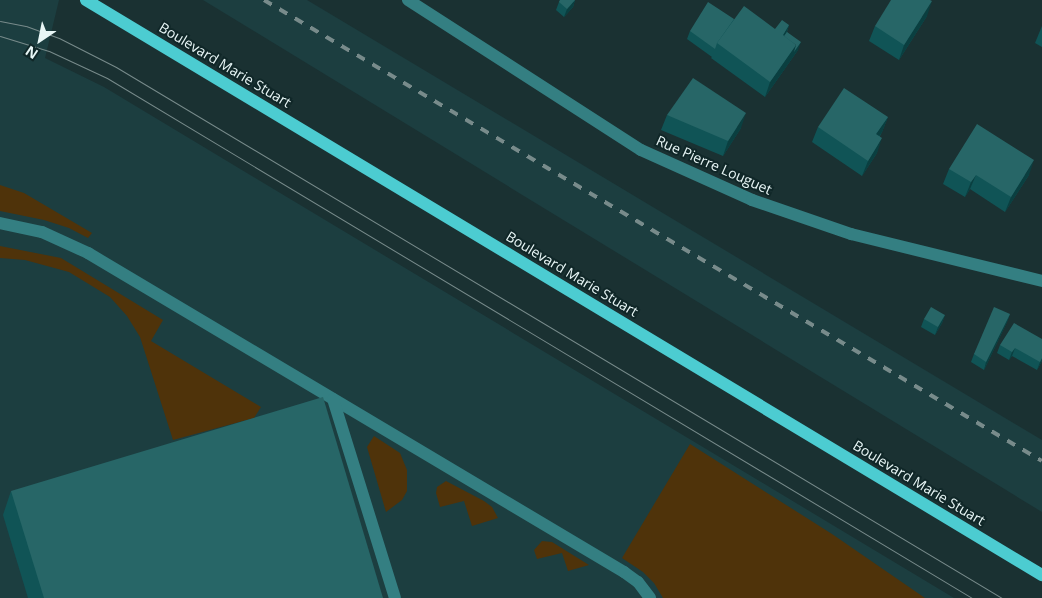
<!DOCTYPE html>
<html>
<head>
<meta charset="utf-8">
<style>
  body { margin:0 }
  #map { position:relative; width:1042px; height:598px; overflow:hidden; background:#1a3132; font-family:"Open Sans",sans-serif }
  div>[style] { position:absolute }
  .built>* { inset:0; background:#1c3e40 }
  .green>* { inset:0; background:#4f330a }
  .minor>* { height:12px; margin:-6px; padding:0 6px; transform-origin:6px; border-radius:6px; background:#347f82 }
  .major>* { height:12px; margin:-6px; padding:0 6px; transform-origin:6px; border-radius:6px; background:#4cccd1 }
  .tram>* { height:1px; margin:-0.5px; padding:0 0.5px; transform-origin:0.5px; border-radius:0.5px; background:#788b8b }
  .rail>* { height:4px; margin-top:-2px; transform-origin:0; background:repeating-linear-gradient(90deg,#788b8b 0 9px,transparent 0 18px) }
  .wall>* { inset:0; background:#105456 }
  .shaded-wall>* { inset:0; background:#0a3f40 }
  .building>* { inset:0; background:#276667; transform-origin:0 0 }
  span { translate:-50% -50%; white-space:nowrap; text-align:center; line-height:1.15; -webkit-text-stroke:4px #102728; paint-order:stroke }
  .street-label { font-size:14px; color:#e8f6f6 }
  .north { position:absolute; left:15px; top:15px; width:50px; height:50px; -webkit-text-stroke:4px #102728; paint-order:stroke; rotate:214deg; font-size:14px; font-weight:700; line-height:20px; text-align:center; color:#e8f6f6 }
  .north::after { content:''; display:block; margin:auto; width:18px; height:22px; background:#e8f6f6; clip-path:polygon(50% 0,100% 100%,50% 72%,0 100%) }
</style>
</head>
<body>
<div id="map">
  <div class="built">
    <i style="clip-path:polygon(0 0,59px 0,45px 58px,104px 87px,954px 598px,0 598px)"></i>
    <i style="clip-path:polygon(203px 0,307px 0,1042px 440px,1042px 512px)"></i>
  </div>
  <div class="green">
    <i style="clip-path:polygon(0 185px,24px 193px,92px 233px,88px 238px,69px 228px,44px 220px,0 211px)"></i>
    <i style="clip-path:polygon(0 246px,61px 258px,163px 320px,151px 341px,261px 407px,254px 418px,173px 440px,140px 337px,127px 316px,110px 297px,69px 272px,25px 260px,0 258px)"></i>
    <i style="clip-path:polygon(374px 436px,400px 453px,407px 470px,407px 491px,402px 500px,386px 512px,367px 447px)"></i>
    <i style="clip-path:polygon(690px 444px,832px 534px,925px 598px,663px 598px,654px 583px,643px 572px,622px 558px)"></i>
    <i style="clip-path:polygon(446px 481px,484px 501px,492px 507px,498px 518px,472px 526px,464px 501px,440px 507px,436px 493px,437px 487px)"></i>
    <i style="clip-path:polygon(542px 541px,552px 542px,589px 565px,568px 571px,562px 553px,537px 559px,534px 550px)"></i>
  </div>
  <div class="minor">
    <i style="left:408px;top:0;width:277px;rotate:32.8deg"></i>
    <i style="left:641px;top:150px;width:122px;rotate:24.2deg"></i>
    <i style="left:752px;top:200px;width:105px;rotate:19deg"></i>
    <i style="left:851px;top:234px;width:197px;rotate:13.8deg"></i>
    <i style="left:0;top:223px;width:43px;rotate:12.1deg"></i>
    <i style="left:42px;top:232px;width:51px;rotate:24.5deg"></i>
    <i style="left:88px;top:253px;width:624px;rotate:30.76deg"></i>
    <i style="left:624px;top:572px;width:17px;rotate:36deg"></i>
    <i style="left:638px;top:582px;width:20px;rotate:53deg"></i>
    <i style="left:333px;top:399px;width:208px;rotate:72.7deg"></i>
  </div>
  <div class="major">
    <i style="left:86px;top:0;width:1116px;rotate:31.03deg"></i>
  </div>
  <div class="tram">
    <i style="left:0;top:21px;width:26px;rotate:11deg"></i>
    <i style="left:26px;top:26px;width:35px;rotate:20deg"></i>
    <i style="left:59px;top:38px;width:64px;rotate:27deg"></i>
    <i style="left:116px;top:67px;width:1033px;rotate:30.94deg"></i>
    <i style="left:0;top:36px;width:51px;rotate:17deg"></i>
    <i style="left:49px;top:51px;width:64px;rotate:25deg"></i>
    <i style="left:107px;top:78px;width:1009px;rotate:31.01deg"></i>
  </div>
  <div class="rail">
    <i style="left:264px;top:0;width:904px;rotate:30.65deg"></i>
  </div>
  <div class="wall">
    <i style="clip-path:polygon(560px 0,575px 0,573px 7px,564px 17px,556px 10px,559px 2px)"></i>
    <i style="clip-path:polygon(927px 16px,899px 60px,869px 41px,875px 26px)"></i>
    <i style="clip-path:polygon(734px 19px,775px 29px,789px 25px,787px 32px,798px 50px,765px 97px,711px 58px,712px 57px,687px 39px,690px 31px)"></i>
    <i style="clip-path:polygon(1042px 26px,1042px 47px,1035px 43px)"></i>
    <i style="clip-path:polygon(667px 115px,741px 128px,723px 156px,661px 130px)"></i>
    <i style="clip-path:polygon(888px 117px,882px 132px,880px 136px,877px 153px,862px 176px,812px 142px,818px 127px)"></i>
    <i style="clip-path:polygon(949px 169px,1029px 175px,1005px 212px,970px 189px,965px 197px,943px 184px)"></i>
    <i style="clip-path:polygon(1010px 314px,1007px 322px,984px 370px,971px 362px,974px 354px)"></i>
    <i style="clip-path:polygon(945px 315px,942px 323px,935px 335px,921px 327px,924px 319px)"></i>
    <i style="clip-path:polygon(1042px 339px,1042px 361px,1037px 370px,1012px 356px,1009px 360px,997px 353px,1000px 345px)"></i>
    <i style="clip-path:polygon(11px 491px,383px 598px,28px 598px,3px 515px)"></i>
  </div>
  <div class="shaded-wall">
    <i style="clip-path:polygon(575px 0,573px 7px,564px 17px,567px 9px)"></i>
    <i style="clip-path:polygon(932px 1px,927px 16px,899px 60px,904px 45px)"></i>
    <i style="clip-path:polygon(789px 25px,784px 40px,783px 35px)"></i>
    <i style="clip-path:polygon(801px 42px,798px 50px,765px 97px,770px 82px,796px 45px)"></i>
    <i style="clip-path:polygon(746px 113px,741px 128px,723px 156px,728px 141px)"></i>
    <i style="clip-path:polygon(888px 117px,882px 132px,871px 149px,876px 134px)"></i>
    <i style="clip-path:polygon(882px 138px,877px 153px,862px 176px,868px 161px)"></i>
    <i style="clip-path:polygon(1034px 160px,1029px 175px,1005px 212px,1011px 197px)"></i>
    <i style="clip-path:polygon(976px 175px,970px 189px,965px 197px,971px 182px)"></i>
    <i style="clip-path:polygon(1010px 314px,1007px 322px,984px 370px,986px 362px)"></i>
    <i style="clip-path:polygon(945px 315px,942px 323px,935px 335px,938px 327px)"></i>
    <i style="clip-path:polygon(1015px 348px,1012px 356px,1009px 360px,1012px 352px)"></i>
    <i style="clip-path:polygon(1042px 358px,1042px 361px,1037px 370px,1040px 362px)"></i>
  </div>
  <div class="building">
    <i style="clip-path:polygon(560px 0,575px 0,567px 9px,559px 2px)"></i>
    <i style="clip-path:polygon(891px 0,930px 0,932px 1px,904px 45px,875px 26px)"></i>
    <i style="clip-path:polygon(708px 2px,734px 19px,717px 43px,715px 49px,690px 31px)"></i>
    <i style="clip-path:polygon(744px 6px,775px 29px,782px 20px,789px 25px,783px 35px,796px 45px,770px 82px,717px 43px)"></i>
    <i style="clip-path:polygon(787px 32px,801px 42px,794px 52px,796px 45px,784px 36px)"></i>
    <i style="clip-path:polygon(693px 78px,746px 113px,728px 141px,667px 115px)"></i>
    <i style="clip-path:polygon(844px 88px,888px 117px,876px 134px,882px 138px,868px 161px,818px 127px)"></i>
    <i style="clip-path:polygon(977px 124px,1034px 160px,1011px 197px,976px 175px,971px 182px,949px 169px)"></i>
    <i style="left:931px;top:307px;width:16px;height:14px;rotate:30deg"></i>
    <i style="clip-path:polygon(994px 307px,1010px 314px,986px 362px,974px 354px)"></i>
    <i style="clip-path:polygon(1014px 323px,1042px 339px,1042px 358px,1040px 362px,1015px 348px,1012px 352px,1000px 345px)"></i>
    <i style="clip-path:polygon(323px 397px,383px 598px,44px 598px,11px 491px)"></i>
  </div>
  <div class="street-label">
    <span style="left:225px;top:65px;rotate:31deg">Boulevard Marie Stuart</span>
    <span style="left:714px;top:165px;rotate:24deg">Rue Pierre Louguet</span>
    <span style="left:572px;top:274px;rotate:31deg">Boulevard Marie Stuart</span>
    <span style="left:919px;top:483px;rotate:31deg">Boulevard Marie Stuart</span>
  </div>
  <div class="north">N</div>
</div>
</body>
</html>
